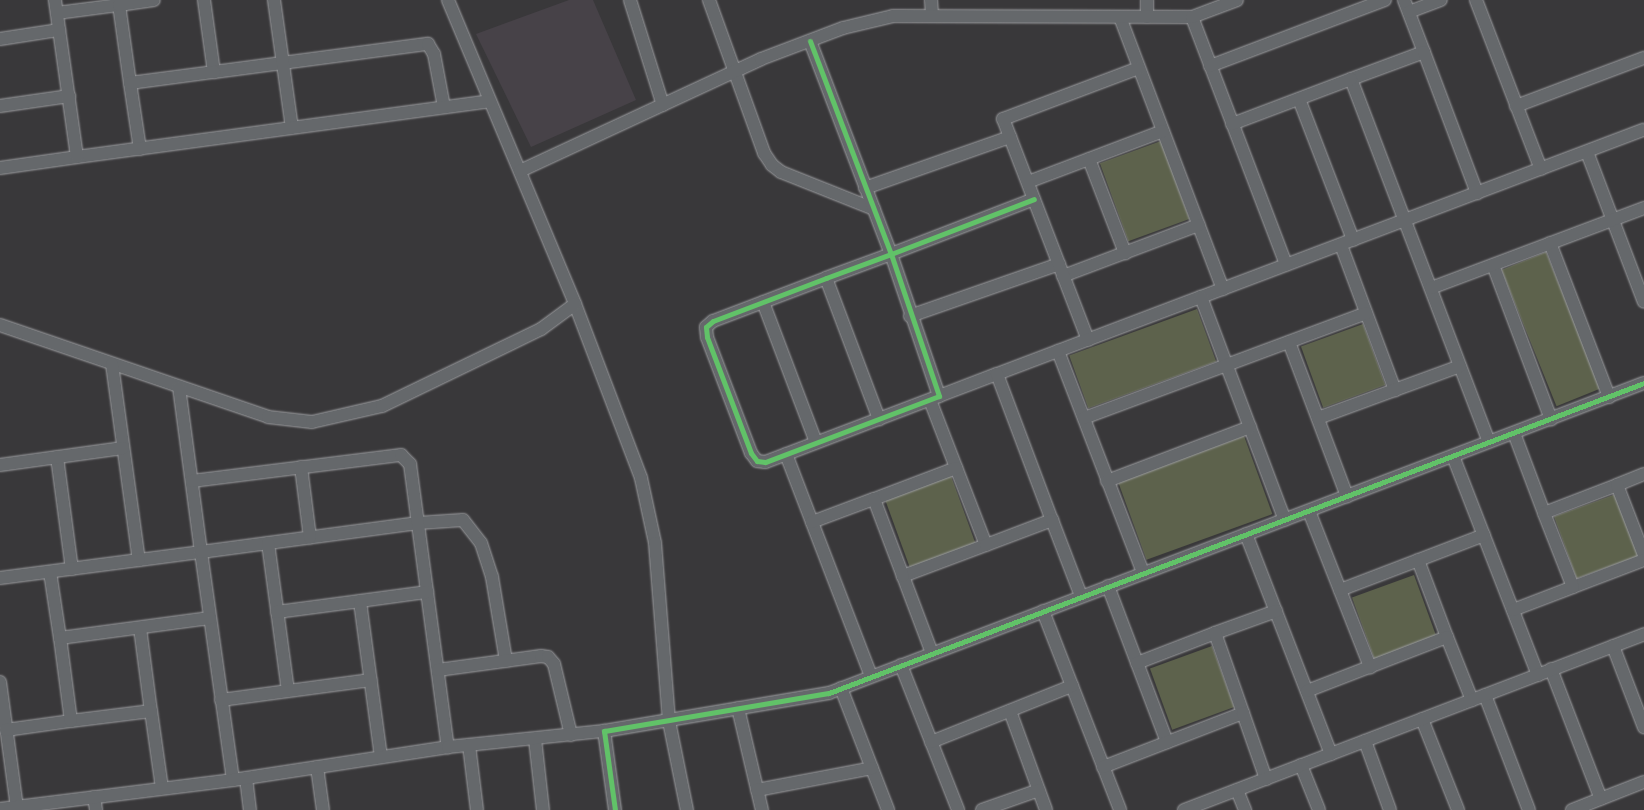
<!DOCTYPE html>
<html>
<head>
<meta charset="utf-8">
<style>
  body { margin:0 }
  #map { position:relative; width:1644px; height:810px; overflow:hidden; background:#39383a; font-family:Sriracha,sans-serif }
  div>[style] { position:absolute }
  .built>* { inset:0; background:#474248 }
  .green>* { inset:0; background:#5d624c; transform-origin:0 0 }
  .roads { filter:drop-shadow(0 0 1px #9c9da0) drop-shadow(0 0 1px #9c9da0) }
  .minor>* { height:12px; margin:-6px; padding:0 6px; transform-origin:6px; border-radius:6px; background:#65686b }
  .cycleway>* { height:5px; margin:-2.5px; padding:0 2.5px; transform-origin:2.5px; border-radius:2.5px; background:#61c268 }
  span { translate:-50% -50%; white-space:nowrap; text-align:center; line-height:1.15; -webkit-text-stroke:4px #2a2d2e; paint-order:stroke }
</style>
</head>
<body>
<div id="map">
  <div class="built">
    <i style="clip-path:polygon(569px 0,593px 0,636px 100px,531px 147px,476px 34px)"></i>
  </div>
  <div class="green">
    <i style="left:1161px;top:141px;width:83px;height:65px;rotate:70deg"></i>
    <i style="left:1546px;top:252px;width:147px;height:48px;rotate:68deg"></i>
    <i style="left:1197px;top:309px;width:56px;height:136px;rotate:70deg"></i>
    <i style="left:1363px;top:324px;width:65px;height:66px;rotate:70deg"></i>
    <i style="left:1244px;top:436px;width:83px;height:134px;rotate:70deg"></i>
    <i style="left:951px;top:476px;width:72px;height:70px;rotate:70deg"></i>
    <i style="left:1616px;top:494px;width:66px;height:66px;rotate:70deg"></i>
    <i style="left:1414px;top:575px;width:66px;height:66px;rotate:70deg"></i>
    <i style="left:1212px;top:646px;width:65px;height:66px;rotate:70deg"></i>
  </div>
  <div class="roads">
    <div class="minor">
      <i style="left:204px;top:0;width:73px;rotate:82.1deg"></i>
      <i style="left:214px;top:72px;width:216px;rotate:-7.5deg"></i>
      <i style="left:428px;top:44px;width:12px;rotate:59deg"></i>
      <i style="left:434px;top:54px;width:54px;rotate:79.3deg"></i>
      <i style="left:274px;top:0;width:129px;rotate:82deg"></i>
      <i style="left:448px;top:0;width:329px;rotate:67.3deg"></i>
      <i style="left:575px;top:304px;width:186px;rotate:69.2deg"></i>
      <i style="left:641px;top:478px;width:66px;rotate:77.8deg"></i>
      <i style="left:655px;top:543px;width:179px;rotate:85.5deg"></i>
      <i style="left:669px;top:721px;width:91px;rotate:78.6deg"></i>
      <i style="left:630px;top:0;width:110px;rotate:72.6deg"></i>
      <i style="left:709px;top:0;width:163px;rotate:70.2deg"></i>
      <i style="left:764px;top:153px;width:14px;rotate:56deg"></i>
      <i style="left:772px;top:165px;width:11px;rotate:38deg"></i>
      <i style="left:781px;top:172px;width:100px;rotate:21.7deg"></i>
      <i style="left:931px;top:0;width:15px;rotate:86deg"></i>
      <i style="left:1147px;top:0;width:17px;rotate:90deg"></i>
      <i style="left:1404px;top:0;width:56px;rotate:69deg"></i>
      <i style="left:1424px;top:52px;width:78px;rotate:159.7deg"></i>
      <i style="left:1351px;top:79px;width:388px;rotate:69.2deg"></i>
      <i style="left:1476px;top:0;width:181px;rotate:69deg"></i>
      <i style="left:1409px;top:12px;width:34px;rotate:-21deg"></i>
      <i style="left:57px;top:13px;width:63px;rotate:-7.4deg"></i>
      <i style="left:1120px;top:17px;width:291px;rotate:69.3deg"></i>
      <i style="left:1192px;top:17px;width:265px;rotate:69.2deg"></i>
      <i style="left:0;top:39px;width:60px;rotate:-8.7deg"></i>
      <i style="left:810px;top:41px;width:228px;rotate:69.2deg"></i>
      <i style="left:891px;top:254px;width:150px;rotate:71.3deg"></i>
      <i style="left:939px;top:396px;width:186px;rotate:159.2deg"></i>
      <i style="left:765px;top:462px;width:8px;rotate:-173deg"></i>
      <i style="left:757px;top:461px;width:10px;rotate:-127deg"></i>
      <i style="left:751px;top:453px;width:124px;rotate:-110.8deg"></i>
      <i style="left:707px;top:337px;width:10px;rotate:-96deg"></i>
      <i style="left:706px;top:327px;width:9px;rotate:-41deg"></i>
      <i style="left:713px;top:321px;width:121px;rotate:-20.8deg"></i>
      <i style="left:826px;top:278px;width:69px;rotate:-20.3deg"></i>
      <i style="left:891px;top:254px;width:153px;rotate:-21deg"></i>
      <i style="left:1424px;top:52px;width:151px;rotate:69.4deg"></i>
      <i style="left:1210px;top:66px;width:187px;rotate:-20.7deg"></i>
      <i style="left:130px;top:83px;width:79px;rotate:-98deg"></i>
      <i style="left:119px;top:5px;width:35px;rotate:-8deg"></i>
      <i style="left:1299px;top:99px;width:151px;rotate:69deg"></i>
      <i style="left:0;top:106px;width:70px;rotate:-8.2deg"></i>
      <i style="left:1516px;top:106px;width:137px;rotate:-20.6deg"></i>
      <i style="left:1232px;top:124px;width:127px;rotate:-20.7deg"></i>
      <i style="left:140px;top:149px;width:67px;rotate:-98.6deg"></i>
      <i style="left:130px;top:83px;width:85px;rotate:-7.5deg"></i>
      <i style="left:1587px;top:152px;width:160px;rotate:69.2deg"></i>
      <i style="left:77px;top:157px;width:416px;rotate:-7.7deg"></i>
      <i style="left:1089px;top:159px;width:101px;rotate:69deg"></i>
      <i style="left:0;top:168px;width:78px;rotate:-8.1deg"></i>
      <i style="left:77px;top:157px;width:159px;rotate:-98deg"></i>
      <i style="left:520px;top:171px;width:266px;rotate:-24.9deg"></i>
      <i style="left:761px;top:59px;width:88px;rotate:-20.7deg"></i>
      <i style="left:843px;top:28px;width:51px;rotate:-13.5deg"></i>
      <i style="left:893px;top:16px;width:299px;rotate:0.2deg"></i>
      <i style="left:1192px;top:17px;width:48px;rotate:-20.7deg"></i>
      <i style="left:1028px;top:182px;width:144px;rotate:-20.7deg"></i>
      <i style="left:865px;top:188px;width:154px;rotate:-19.4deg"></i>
      <i style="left:1550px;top:243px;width:165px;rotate:69deg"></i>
      <i style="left:1341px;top:245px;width:155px;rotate:69.6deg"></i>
      <i style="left:1493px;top:265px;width:165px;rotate:69.4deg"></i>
      <i style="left:1063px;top:276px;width:145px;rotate:-20.6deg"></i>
      <i style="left:826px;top:278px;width:151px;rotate:69.4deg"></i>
      <i style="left:1431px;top:288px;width:228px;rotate:-20.6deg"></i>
      <i style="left:1201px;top:297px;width:473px;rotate:-20.7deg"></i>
      <i style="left:763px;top:302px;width:150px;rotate:69.3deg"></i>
      <i style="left:910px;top:316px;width:158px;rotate:-19.2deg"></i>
      <i style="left:0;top:325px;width:283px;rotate:18.9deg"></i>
      <i style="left:268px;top:417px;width:44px;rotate:6.5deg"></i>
      <i style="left:312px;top:422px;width:72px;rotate:-12.9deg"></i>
      <i style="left:382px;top:406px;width:177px;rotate:-25.8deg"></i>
      <i style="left:541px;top:329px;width:42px;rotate:-36.3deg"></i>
      <i style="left:1088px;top:340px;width:237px;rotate:-111deg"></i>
      <i style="left:1003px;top:119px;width:145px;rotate:-20.6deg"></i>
      <i style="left:1289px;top:342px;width:165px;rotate:69.4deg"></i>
      <i style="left:1058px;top:351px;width:238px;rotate:69deg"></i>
      <i style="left:112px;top:364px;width:198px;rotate:82.2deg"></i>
      <i style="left:139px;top:560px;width:63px;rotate:-7.4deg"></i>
      <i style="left:201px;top:552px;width:230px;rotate:82deg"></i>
      <i style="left:997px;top:374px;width:218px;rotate:-20.7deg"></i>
      <i style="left:1201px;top:297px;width:238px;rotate:69.4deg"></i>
      <i style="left:179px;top:387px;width:166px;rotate:82.4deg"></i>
      <i style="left:201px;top:552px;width:219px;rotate:-7.6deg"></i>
      <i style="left:418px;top:523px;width:45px;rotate:-3.8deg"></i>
      <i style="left:463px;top:520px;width:29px;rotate:52deg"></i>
      <i style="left:481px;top:543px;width:36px;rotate:72deg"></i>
      <i style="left:492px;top:577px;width:85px;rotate:80.5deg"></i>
      <i style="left:939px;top:396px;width:62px;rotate:-20.8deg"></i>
      <i style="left:997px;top:374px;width:156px;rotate:69.4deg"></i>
      <i style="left:930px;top:400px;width:155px;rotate:68.9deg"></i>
      <i style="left:986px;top:545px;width:89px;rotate:159.5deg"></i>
      <i style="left:903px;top:576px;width:82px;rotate:69.4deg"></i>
      <i style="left:1084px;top:418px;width:301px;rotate:-20.4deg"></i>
      <i style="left:1318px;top:418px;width:151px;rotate:-20.1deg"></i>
      <i style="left:1514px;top:433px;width:85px;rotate:69.4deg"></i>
      <i style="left:1544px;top:513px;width:78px;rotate:-21deg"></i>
      <i style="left:786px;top:454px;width:73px;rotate:69.1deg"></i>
      <i style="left:1453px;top:456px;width:235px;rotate:68.8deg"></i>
      <i style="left:57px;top:457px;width:113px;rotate:82.4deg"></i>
      <i style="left:0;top:465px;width:124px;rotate:-7.9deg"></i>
      <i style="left:301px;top:467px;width:71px;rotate:82.7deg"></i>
      <i style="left:1644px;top:474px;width:29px;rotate:158deg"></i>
      <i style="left:1617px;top:485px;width:75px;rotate:68.9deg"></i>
      <i style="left:192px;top:481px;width:211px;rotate:-7.1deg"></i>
      <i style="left:401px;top:455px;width:13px;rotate:45deg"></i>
      <i style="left:410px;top:464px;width:286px;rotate:82.4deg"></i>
      <i style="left:1107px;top:481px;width:153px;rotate:-20.7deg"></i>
      <i style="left:874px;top:499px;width:88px;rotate:-20.7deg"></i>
      <i style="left:1309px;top:511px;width:168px;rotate:68.6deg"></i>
      <i style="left:1246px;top:534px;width:236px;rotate:68.9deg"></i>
      <i style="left:268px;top:543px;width:149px;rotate:82.3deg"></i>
      <i style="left:986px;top:545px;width:71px;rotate:-20.7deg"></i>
      <i style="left:1052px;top:520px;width:81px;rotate:69.1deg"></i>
      <i style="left:1418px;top:560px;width:82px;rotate:69.4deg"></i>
      <i style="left:50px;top:572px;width:67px;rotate:81.4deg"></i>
      <i style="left:0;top:578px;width:140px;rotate:-7.4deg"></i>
      <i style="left:1108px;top:586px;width:167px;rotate:69.3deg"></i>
      <i style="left:1573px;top:587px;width:76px;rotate:-20.8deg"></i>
      <i style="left:1340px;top:590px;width:154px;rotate:-20.9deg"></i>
      <i style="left:1513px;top:610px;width:64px;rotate:-21deg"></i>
      <i style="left:1573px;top:587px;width:79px;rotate:-111.4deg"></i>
      <i style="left:1043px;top:611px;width:213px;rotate:68.8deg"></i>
      <i style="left:277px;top:612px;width:84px;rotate:-7.5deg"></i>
      <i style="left:140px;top:628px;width:84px;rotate:82.5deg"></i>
      <i style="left:1215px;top:633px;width:65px;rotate:-19.8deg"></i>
      <i style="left:1613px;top:646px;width:87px;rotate:69.1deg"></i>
      <i style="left:1137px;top:663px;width:84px;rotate:-21deg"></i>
      <i style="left:1215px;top:633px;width:85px;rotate:70.7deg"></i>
      <i style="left:901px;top:665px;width:156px;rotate:68.5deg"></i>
      <i style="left:1551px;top:669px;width:139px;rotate:69deg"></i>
      <i style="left:438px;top:670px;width:104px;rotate:-7.7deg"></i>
      <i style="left:541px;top:656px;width:7px;rotate:8deg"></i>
      <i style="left:548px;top:657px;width:9px;rotate:49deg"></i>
      <i style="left:554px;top:664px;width:73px;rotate:76.5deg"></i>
      <i style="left:871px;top:676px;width:165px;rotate:-111deg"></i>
      <i style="left:812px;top:522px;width:66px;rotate:-20.4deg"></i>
      <i style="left:874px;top:499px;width:82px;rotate:69.4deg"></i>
      <i style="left:0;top:682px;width:126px;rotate:82.3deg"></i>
      <i style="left:841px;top:688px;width:131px;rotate:68.9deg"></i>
      <i style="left:1307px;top:691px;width:150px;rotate:-21.1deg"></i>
      <i style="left:1447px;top:637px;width:68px;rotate:68.4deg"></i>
      <i style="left:1485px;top:695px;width:123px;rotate:69.1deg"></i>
      <i style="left:221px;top:700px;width:151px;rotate:-7.6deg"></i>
      <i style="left:738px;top:708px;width:105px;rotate:76.8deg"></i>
      <i style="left:1010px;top:711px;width:105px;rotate:70deg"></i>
      <i style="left:1422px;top:719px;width:98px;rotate:68.4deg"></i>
      <i style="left:6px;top:730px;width:66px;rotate:-7.9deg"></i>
      <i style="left:535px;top:739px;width:71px;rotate:83.6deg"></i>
      <i style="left:1365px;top:741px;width:73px;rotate:70.1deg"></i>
      <i style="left:931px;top:742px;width:152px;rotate:-21.7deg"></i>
      <i style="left:469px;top:745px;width:65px;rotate:83deg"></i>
      <i style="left:381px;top:757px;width:157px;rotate:-97.7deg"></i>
      <i style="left:360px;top:601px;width:68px;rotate:-7.7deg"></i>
      <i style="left:1301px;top:765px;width:48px;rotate:68.2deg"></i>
      <i style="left:317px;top:767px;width:43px;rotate:82.1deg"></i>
      <i style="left:1103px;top:767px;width:150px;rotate:-21.1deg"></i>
      <i style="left:1243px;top:713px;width:70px;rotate:70.8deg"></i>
      <i style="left:246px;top:778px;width:32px;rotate:83deg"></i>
      <i style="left:162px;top:788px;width:78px;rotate:-98.1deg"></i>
      <i style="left:151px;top:711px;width:81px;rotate:172.9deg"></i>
      <i style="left:71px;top:721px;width:84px;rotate:-97.5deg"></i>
      <i style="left:60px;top:638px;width:151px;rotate:-7.6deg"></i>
      <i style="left:757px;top:790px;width:117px;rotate:-10.8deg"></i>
      <i style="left:1237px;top:790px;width:22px;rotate:68deg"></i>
      <i style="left:94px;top:797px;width:13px;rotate:81deg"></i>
      <i style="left:0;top:809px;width:235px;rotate:-7.1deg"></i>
      <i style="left:233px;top:780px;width:218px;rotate:-8.7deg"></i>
      <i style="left:448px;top:747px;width:157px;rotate:-5.9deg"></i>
      <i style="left:615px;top:810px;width:80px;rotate:-97.9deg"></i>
      <i style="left:604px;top:731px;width:228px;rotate:-9.6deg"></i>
      <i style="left:829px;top:693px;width:872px;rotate:-20.83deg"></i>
      <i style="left:982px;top:810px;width:60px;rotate:-19.3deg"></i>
      <i style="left:1184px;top:810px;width:493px;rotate:-20.9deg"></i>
      <i style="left:1572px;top:810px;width:77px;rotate:-21.3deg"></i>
    </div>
  </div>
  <div class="cycleway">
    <i style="left:810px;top:41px;width:228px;rotate:69.2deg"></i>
    <i style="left:891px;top:254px;width:150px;rotate:71.3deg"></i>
    <i style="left:939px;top:396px;width:186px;rotate:159.2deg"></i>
    <i style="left:765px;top:462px;width:8px;rotate:-173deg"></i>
    <i style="left:757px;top:461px;width:10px;rotate:-127deg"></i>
    <i style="left:751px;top:453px;width:124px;rotate:-110.8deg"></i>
    <i style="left:707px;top:337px;width:10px;rotate:-96deg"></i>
    <i style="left:706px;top:327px;width:9px;rotate:-41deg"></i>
    <i style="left:713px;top:321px;width:121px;rotate:-20.8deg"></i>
    <i style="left:826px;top:278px;width:69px;rotate:-20.3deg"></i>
    <i style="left:891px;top:254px;width:153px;rotate:-21deg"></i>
    <i style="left:615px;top:810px;width:80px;rotate:-97.9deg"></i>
    <i style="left:604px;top:731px;width:228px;rotate:-9.6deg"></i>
    <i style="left:829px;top:693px;width:872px;rotate:-20.83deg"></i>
  </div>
</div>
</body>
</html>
